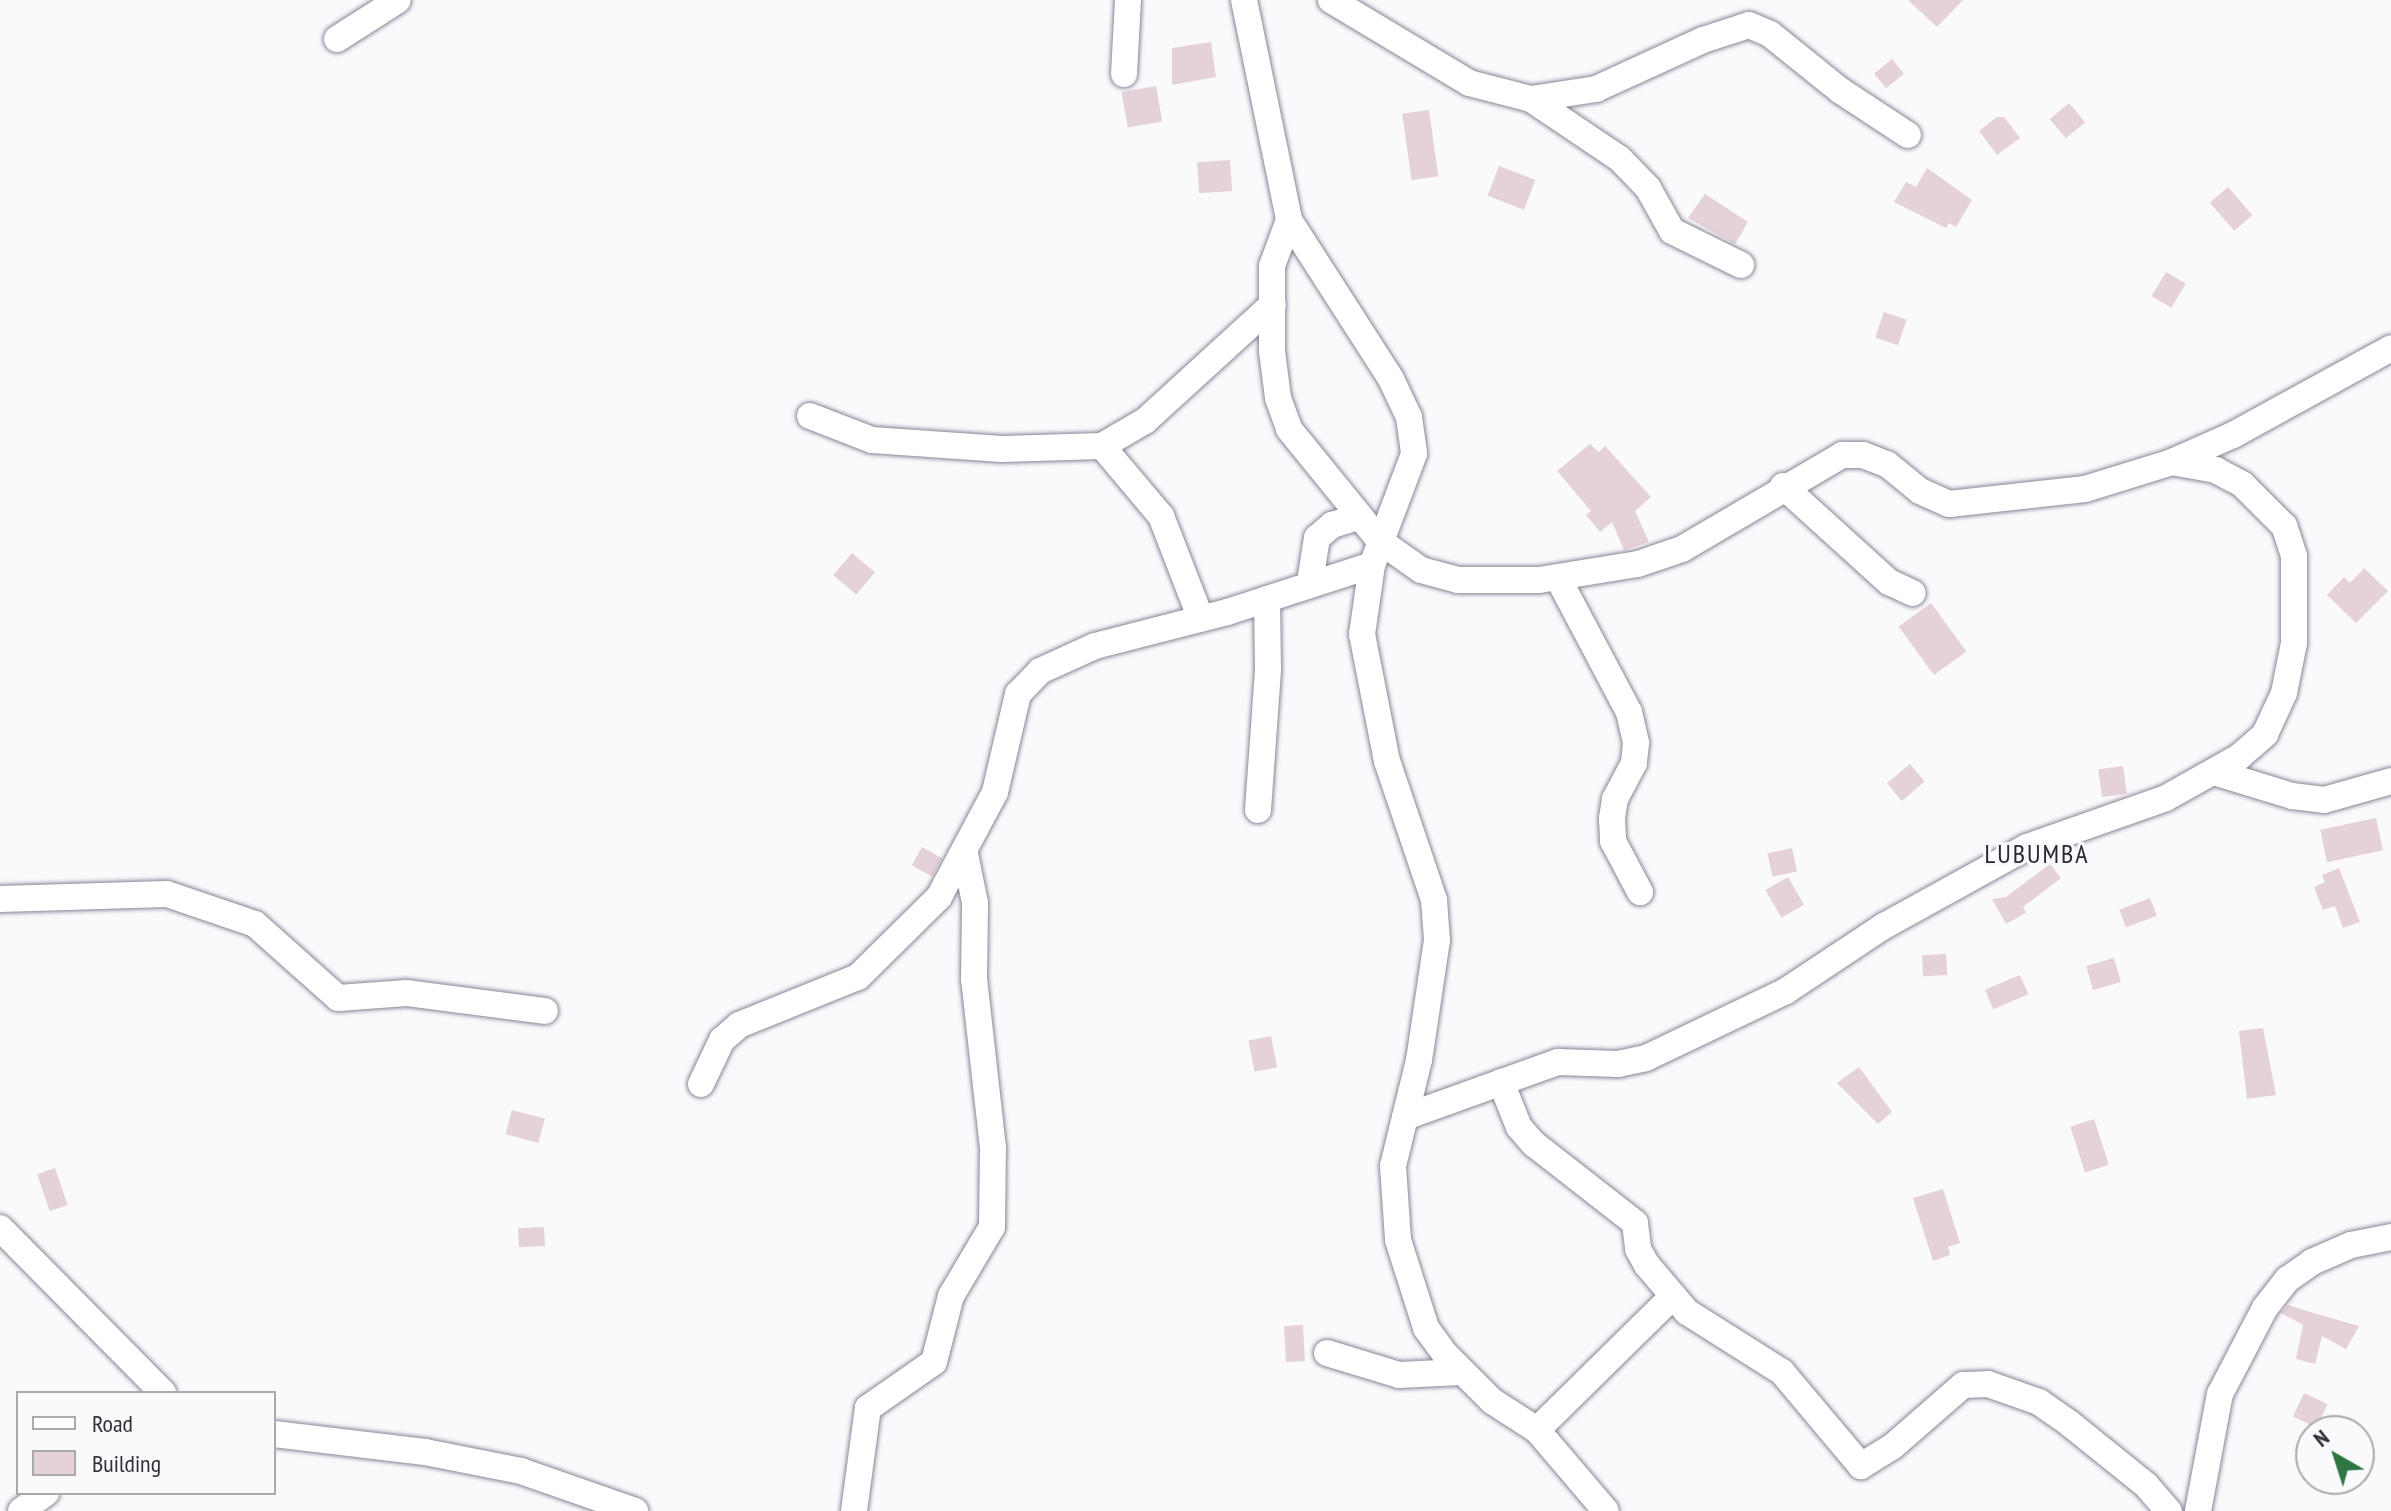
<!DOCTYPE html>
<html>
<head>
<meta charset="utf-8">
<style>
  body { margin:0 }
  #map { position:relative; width:2391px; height:1511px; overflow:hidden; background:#faf9fc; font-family:"PT Sans Narrow",sans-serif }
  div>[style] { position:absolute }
  .building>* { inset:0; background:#e5d1da; transform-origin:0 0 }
  .roads { filter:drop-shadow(0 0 2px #898596) drop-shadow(0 0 2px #898596) }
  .street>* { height:26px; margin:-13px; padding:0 13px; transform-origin:13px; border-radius:13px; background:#fff }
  span { translate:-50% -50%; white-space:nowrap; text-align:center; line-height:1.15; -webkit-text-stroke:6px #faf9fc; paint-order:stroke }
  .quarter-label { font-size:26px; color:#2b2735; letter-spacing:2px }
  .legend { position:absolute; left:16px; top:1391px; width:260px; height:104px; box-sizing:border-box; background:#faf9fc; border:2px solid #aaa9ad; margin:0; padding:10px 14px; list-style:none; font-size:24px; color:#323037 }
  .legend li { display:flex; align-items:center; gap:16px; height:40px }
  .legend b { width:40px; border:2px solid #aaa9ad }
  .north { position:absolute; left:2295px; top:1415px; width:80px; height:80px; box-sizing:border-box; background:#faf9fc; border:2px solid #aaa9ad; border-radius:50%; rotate:321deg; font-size:22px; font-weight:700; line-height:32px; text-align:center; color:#323037 }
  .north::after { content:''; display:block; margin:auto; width:28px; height:36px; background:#2e7743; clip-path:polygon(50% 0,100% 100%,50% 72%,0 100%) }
</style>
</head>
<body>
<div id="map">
  <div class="building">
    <i style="clip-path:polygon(1908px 0,1963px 0,1937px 27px)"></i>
    <i style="clip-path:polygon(1211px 42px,1216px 77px,1172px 85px,1172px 48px)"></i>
    <i style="left:1892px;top:59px;width:19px;height:23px;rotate:51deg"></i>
    <i style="left:1156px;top:86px;width:36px;height:35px;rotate:80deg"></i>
    <i style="left:2069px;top:103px;width:25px;height:25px;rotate:50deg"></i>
    <i style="left:1429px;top:110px;width:67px;height:27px;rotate:82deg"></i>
    <i style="clip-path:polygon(1997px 117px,2004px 117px,2020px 138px,1997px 155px,1979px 131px)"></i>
    <i style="left:1230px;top:160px;width:31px;height:33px;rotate:86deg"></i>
    <i style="left:1499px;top:166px;width:39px;height:32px;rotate:21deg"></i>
    <i style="clip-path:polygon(1927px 168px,1972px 200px,1956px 227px,1949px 223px,1946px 228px,1894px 202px,1906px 182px,1916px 187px)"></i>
    <i style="left:2228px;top:187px;width:37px;height:24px;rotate:49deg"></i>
    <i style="clip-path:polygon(1705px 194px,1748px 222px,1735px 244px,1688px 218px)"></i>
    <i style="left:2166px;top:272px;width:23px;height:28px;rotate:31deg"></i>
    <i style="left:1884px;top:312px;width:24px;height:27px;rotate:19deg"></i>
    <i style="clip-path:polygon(1590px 444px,1599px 452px,1605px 446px,1651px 497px,1635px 511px,1649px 542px,1624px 550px,1612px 522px,1600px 532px,1586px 515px,1591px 511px,1557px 471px)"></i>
    <i style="left:852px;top:553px;width:30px;height:29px;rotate:40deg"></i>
    <i style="clip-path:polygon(2364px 568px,2388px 591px,2356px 623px,2327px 595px,2344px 577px,2350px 583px)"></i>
    <i style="left:1931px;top:603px;width:60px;height:40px;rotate:54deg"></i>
    <i style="left:1910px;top:764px;width:23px;height:30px;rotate:50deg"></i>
    <i style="left:2123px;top:766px;width:28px;height:25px;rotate:82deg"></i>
    <i style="left:2376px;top:818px;width:33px;height:57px;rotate:78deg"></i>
    <i style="left:922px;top:847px;width:23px;height:21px;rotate:29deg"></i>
    <i style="left:1792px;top:848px;width:24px;height:25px;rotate:78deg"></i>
    <i style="clip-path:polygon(2050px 864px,2061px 878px,2023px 907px,2026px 913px,2006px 924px,1992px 899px,2006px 897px)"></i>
    <i style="clip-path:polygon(2339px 868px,2360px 922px,2343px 928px,2335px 906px,2323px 910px,2314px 887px,2325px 882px,2322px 875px)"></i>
    <i style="left:1788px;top:877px;width:32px;height:26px;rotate:60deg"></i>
    <i style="left:2150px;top:898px;width:19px;height:33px;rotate:69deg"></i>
    <i style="left:1946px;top:954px;width:21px;height:24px;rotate:87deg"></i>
    <i style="left:2114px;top:958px;width:25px;height:29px;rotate:74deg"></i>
    <i style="left:2020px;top:975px;width:21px;height:38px;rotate:67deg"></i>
    <i style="clip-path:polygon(2263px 1028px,2276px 1095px,2247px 1099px,2239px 1031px)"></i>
    <i style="left:1271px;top:1036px;width:32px;height:23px;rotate:79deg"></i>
    <i style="clip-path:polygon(1859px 1067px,1892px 1112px,1878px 1124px,1837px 1083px)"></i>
    <i style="left:512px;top:1110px;width:34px;height:25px;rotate:15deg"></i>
    <i style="left:2094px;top:1119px;width:48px;height:25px;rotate:72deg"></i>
    <i style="left:55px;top:1168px;width:39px;height:19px;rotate:71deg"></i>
    <i style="clip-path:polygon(1943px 1189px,1960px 1243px,1948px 1247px,1950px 1255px,1933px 1261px,1913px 1198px)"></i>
    <i style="left:544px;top:1227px;width:19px;height:26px;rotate:87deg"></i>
    <i style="clip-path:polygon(2288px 1305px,2317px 1314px,2359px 1326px,2346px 1349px,2322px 1336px,2315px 1364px,2296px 1359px,2303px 1325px,2281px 1313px)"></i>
    <i style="left:1303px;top:1325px;width:36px;height:19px;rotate:87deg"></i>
    <i style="left:2304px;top:1393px;width:26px;height:26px;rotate:25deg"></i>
  </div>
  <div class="roads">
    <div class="street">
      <i style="left:1244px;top:0;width:225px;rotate:78.4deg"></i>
      <i style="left:1289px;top:220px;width:189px;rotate:57.3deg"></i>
      <i style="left:1391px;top:379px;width:42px;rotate:64.7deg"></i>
      <i style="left:1409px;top:417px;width:37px;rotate:82deg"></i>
      <i style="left:1414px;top:454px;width:119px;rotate:110.7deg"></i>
      <i style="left:1372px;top:565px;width:70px;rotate:98.2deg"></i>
      <i style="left:1362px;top:634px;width:129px;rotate:78.9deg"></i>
      <i style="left:1387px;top:761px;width:147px;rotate:71.3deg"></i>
      <i style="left:1434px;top:900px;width:40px;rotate:85.7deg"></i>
      <i style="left:1437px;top:940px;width:121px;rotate:98.5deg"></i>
      <i style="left:1419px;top:1060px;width:109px;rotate:103.8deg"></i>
      <i style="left:1393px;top:1166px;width:74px;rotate:86.1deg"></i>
      <i style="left:1398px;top:1240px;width:92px;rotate:72.3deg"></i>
      <i style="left:1426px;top:1328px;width:32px;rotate:54deg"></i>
      <i style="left:1445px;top:1354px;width:66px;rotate:45deg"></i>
      <i style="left:1492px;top:1401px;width:54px;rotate:32.8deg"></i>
      <i style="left:1537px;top:1430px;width:106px;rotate:49.6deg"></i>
      <i style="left:1331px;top:0;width:161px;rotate:31deg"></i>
      <i style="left:1469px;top:83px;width:64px;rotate:14.5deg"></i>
      <i style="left:1531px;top:99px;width:66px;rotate:-8.7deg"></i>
      <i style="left:1596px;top:89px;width:118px;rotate:-24.6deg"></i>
      <i style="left:1703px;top:40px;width:48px;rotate:-18.1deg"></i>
      <i style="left:1749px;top:25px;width:23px;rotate:23deg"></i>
      <i style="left:1770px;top:34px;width:91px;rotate:38.8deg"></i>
      <i style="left:1841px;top:91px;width:80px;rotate:33.3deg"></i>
      <i style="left:337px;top:39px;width:72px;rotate:-32.6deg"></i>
      <i style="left:1124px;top:74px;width:74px;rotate:-86.9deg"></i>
      <i style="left:1531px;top:99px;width:107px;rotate:34deg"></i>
      <i style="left:1620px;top:159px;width:40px;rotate:46deg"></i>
      <i style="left:1648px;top:188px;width:49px;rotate:60.8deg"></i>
      <i style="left:1672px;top:231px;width:77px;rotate:26.2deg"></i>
      <i style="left:1289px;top:220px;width:49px;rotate:110.3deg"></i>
      <i style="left:1272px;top:266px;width:85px;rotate:90deg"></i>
      <i style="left:1272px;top:351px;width:47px;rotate:82.7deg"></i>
      <i style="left:1278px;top:398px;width:33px;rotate:70deg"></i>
      <i style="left:1289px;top:429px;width:144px;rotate:50.9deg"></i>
      <i style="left:1380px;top:541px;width:50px;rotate:35.3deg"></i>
      <i style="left:1421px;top:570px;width:38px;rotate:15deg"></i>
      <i style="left:1458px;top:580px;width:81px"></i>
      <i style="left:1539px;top:580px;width:100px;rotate:-9.2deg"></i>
      <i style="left:1638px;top:564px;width:46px;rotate:-18.8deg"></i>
      <i style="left:1682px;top:549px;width:186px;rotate:-30.4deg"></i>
      <i style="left:1842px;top:455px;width:21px"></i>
      <i style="left:1863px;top:455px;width:26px;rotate:21deg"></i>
      <i style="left:1887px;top:464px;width:43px;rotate:39.3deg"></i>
      <i style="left:1920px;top:491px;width:32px;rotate:24deg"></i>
      <i style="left:1949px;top:504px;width:137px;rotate:-6.3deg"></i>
      <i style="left:2085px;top:489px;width:91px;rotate:-17.2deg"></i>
      <i style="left:2172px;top:462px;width:67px;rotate:-23.9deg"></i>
      <i style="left:2233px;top:435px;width:180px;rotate:-28.8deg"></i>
      <i style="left:810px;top:416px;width:66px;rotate:21.2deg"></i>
      <i style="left:872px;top:440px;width:130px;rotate:4deg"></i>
      <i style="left:1002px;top:449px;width:100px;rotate:-1.7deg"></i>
      <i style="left:1102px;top:446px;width:50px;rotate:-30.2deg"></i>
      <i style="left:1145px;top:421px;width:173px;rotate:-42.4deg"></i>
      <i style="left:1102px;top:446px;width:92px;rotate:49.9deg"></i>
      <i style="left:1161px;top:516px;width:110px;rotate:68.8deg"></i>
      <i style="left:1783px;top:486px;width:143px;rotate:42.2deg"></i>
      <i style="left:1889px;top:582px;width:26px;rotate:25deg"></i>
      <i style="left:1558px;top:578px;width:152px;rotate:62.1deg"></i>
      <i style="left:1629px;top:712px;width:32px;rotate:77deg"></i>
      <i style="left:1636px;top:743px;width:20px;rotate:96deg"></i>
      <i style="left:1634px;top:763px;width:41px;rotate:117.8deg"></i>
      <i style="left:1615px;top:799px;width:20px;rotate:99deg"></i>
      <i style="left:1612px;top:819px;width:22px;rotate:87deg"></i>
      <i style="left:1613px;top:841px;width:58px;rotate:62.1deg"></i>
      <i style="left:1310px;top:582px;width:45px;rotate:-81deg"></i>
      <i style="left:1317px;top:538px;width:20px;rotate:-41deg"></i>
      <i style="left:1332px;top:525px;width:27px;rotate:-17deg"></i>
      <i style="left:2214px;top:772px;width:82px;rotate:17.1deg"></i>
      <i style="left:2292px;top:796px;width:32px;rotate:7deg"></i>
      <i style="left:2324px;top:800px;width:70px;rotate:-15.8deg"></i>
      <i style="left:1258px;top:810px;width:141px;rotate:-85.9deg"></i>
      <i style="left:1268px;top:669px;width:70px;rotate:-90.8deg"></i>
      <i style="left:0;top:899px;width:167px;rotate:-1.7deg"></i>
      <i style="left:167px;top:894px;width:93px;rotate:18.8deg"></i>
      <i style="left:255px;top:924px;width:111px;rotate:41.7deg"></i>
      <i style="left:338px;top:998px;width:69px;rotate:-4.1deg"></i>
      <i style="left:407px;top:993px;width:139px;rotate:7.4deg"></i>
      <i style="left:1501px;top:1082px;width:48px;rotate:68.2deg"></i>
      <i style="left:1519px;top:1127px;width:23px;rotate:49deg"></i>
      <i style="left:1534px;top:1144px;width:128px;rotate:38deg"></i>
      <i style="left:1635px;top:1223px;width:26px;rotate:83deg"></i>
      <i style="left:1638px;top:1249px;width:18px;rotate:61deg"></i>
      <i style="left:1647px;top:1265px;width:62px;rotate:49.6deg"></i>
      <i style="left:1687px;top:1312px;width:112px;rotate:32.3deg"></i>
      <i style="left:1782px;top:1372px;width:123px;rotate:50deg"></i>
      <i style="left:1861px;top:1466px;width:36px;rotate:-32deg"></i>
      <i style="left:1892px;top:1447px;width:94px;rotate:-41.1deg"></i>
      <i style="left:1963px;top:1385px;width:25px;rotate:-2deg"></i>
      <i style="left:1988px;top:1384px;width:54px;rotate:19.4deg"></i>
      <i style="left:2039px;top:1402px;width:37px;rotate:35deg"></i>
      <i style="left:2069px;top:1423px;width:99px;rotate:38.8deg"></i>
      <i style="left:2146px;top:1485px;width:35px;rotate:49deg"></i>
      <i style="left:701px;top:1084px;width:49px;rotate:-64.5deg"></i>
      <i style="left:722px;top:1040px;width:23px;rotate:-41deg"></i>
      <i style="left:739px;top:1025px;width:128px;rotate:-22deg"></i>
      <i style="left:858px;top:977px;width:114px;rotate:-44.6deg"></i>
      <i style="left:939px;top:897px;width:119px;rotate:-61.9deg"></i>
      <i style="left:995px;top:792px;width:101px;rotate:-76.8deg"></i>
      <i style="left:1018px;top:694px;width:32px;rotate:-46deg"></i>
      <i style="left:1040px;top:671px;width:60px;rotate:-24.4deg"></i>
      <i style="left:1095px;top:646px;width:136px;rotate:-14.4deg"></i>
      <i style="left:1227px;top:612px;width:152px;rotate:-18deg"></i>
      <i style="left:1405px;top:1117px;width:163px;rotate:-19.8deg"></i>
      <i style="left:1558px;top:1062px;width:60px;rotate:1.9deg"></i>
      <i style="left:1618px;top:1064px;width:29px;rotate:-12deg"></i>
      <i style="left:1646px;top:1058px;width:155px;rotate:-25.6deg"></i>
      <i style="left:1786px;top:991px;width:118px;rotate:-33.6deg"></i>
      <i style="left:1884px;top:926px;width:163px;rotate:-28.9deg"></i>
      <i style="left:2027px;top:847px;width:147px;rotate:-19.4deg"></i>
      <i style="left:2166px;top:798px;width:84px;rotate:-29.3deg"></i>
      <i style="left:2239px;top:757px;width:35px;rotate:-41deg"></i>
      <i style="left:2265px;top:734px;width:45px;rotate:-65.1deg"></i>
      <i style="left:2284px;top:693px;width:51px;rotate:-78.7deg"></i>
      <i style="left:2294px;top:643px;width:87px;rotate:-90deg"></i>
      <i style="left:2294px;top:556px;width:32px;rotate:-108deg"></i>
      <i style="left:2284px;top:526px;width:59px;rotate:-135deg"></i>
      <i style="left:2242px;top:484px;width:30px;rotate:-152deg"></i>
      <i style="left:2216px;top:470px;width:45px;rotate:-169.7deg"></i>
      <i style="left:0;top:1228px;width:232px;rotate:45.3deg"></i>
      <i style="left:1327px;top:1353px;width:75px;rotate:17deg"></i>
      <i style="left:1399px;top:1375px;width:62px;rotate:-2.8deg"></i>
      <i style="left:1537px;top:1430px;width:191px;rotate:-44.6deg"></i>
      <i style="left:274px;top:1434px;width:152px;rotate:6.8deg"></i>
      <i style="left:425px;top:1452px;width:98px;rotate:11.2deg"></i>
      <i style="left:521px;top:1471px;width:121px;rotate:19.3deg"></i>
      <i style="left:21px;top:1511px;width:31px;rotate:-36deg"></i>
      <i style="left:854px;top:1511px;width:104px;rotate:-82.3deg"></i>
      <i style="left:868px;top:1408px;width:80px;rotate:-34.9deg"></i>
      <i style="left:934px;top:1362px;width:68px;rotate:-75.6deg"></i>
      <i style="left:951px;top:1296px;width:80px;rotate:-59.3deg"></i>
      <i style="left:992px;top:1227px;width:79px;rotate:-89.3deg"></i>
      <i style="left:993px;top:1148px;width:170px;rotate:-96.4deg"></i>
      <i style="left:974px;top:979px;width:76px;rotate:-89.2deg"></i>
      <i style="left:975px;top:903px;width:50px;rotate:-101.5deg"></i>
      <i style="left:2198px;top:1511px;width:119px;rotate:-79.4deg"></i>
      <i style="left:2220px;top:1394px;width:97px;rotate:-62.4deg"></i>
      <i style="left:2265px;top:1308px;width:37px;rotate:-52deg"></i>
      <i style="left:2288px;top:1279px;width:29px;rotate:-35deg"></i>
      <i style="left:2312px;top:1262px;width:43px;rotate:-23.6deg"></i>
      <i style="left:2351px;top:1245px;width:41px;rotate:-11.3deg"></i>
    </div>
  </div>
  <div class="quarter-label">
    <span style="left:2037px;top:854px">LUBUMBA</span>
  </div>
  <ul class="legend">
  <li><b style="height:10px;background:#fff"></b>Road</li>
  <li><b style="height:22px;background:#e5d1da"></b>Building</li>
  </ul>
  <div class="north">N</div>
</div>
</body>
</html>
